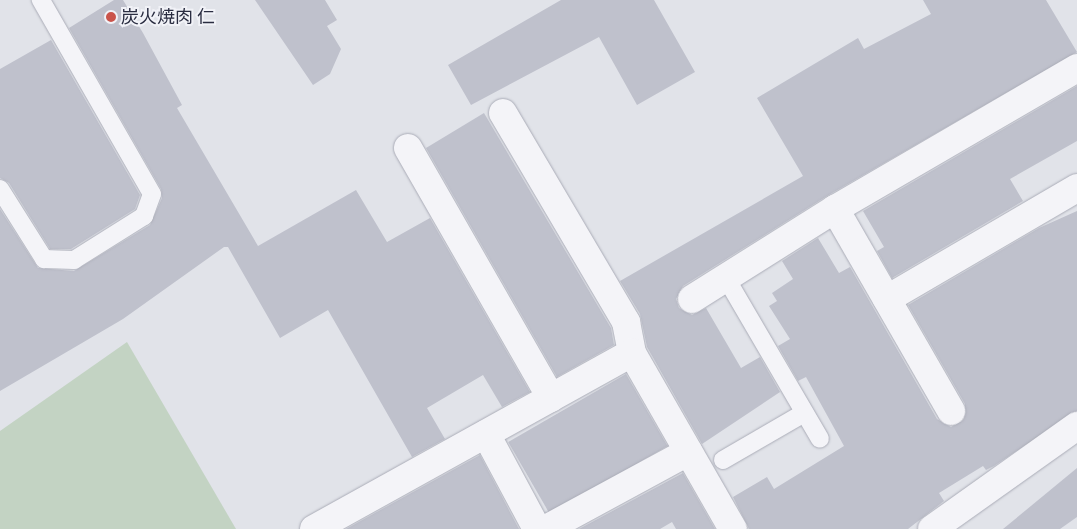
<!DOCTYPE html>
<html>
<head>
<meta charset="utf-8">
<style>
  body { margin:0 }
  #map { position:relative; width:1077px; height:529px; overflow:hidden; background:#e1e3e9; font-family:"PT Sans Narrow","Noto Sans JP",sans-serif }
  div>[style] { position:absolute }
  .green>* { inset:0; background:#c3d3c3 }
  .building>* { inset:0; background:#bfc1cc; transform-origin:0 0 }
  .roads { filter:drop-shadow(0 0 1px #aaacb7) drop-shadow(0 0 1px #aaacb7) }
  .lane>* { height:18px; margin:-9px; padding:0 9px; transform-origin:9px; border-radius:9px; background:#f4f4f8 }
  .street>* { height:28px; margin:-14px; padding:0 14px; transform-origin:14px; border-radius:14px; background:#f4f4f8 }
  .dots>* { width:14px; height:14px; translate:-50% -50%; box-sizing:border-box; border:2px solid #f1f2f7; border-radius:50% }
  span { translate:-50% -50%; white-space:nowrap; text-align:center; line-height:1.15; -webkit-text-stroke:4px #f1f2f7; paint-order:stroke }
  .poi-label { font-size:18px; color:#2a2d41 }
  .left { translate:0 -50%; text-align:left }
</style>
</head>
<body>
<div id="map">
  <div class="green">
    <i style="clip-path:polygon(127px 342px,236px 529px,0 529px,0 431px)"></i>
  </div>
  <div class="building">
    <i style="clip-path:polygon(114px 0,123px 0,143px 33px,182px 105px,177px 108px,258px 246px,356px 190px,387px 242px,430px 218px,530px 392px,502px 407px,483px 375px,427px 408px,445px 439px,412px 457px,328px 310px,280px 338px,228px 247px,224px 247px,123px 319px,0 391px,0 209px,38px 268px,74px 271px,150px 225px,162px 198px,161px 189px,69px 28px)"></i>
    <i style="clip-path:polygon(255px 0,325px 0,337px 20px,327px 26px,341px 49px,330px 74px,313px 85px)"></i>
    <i style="clip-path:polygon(561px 0,654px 0,695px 72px,637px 105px,599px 37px,471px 105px,448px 65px)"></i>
    <i style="clip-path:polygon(923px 0,1046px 0,1077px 52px,827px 196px,683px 286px,676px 299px,679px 308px,692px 315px,706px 308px,741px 368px,760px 357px,780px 392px,702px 444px,647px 347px,640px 314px,620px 281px,803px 176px,757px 98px,858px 38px,864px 49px,931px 14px)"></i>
    <i style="clip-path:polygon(51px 40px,140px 195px,135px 209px,71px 249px,50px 249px,9px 183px,0 178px,0 69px)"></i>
    <i style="clip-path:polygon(1077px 86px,1077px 141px,1010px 179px,1023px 201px,892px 278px,877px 251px,884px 247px,863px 211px)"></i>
    <i style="clip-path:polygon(484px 113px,611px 328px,614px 345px,557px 377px,426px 148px)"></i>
    <i style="clip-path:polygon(1077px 211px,1077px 411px,994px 466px,986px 470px,983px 466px,939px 493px,944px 501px,908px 529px,749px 529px,733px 497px,767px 477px,774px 489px,844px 446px,806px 377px,798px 381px,778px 346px,790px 339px,769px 306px,777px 301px,772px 293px,793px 279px,782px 261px,818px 238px,839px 273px,850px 267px,937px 419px,951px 427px,964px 419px,965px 404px,908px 305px,1039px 228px)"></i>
    <i style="left:626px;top:374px;width:83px;height:136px;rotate:60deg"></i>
    <i style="clip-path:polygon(480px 455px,519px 529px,346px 529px)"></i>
    <i style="clip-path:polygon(1077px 468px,1077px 517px,1060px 529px,1003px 529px)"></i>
    <i style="clip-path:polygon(683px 473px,715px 529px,676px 529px,672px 522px,660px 529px,579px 529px)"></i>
  </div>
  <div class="roads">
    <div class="lane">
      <i style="left:0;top:189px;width:83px;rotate:57.8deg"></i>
      <i style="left:44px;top:259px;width:30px;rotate:2deg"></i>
      <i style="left:74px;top:260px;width:83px;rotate:-32.2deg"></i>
      <i style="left:144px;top:216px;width:23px;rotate:-70deg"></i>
      <i style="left:152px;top:194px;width:224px;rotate:-119.8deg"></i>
      <i style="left:726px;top:278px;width:186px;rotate:59.7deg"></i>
      <i style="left:723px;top:460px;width:94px;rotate:-30.1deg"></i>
    </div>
    <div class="street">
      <i style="left:503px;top:113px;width:243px;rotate:59.5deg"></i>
      <i style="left:626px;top:322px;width:32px;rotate:79deg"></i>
      <i style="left:632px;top:353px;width:203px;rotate:60.2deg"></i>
      <i style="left:408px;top:148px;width:288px;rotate:60.2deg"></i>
      <i style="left:835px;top:209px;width:233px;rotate:60.1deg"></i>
      <i style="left:692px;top:299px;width:169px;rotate:-32.2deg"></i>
      <i style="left:835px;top:209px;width:280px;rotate:-30.2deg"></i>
      <i style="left:887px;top:299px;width:220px;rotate:-30.3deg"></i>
      <i style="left:486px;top:434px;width:108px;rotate:61.8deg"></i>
      <i style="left:314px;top:529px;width:363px;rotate:-29deg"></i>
      <i style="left:546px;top:529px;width:162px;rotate:-28.5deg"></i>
      <i style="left:932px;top:529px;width:178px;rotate:-35.4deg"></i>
    </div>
  </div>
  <div class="dots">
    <i style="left:111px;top:17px;background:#ca544b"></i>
  </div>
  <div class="poi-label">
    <span class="left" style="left:121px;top:17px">炭火焼肉 仁</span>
  </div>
</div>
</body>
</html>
